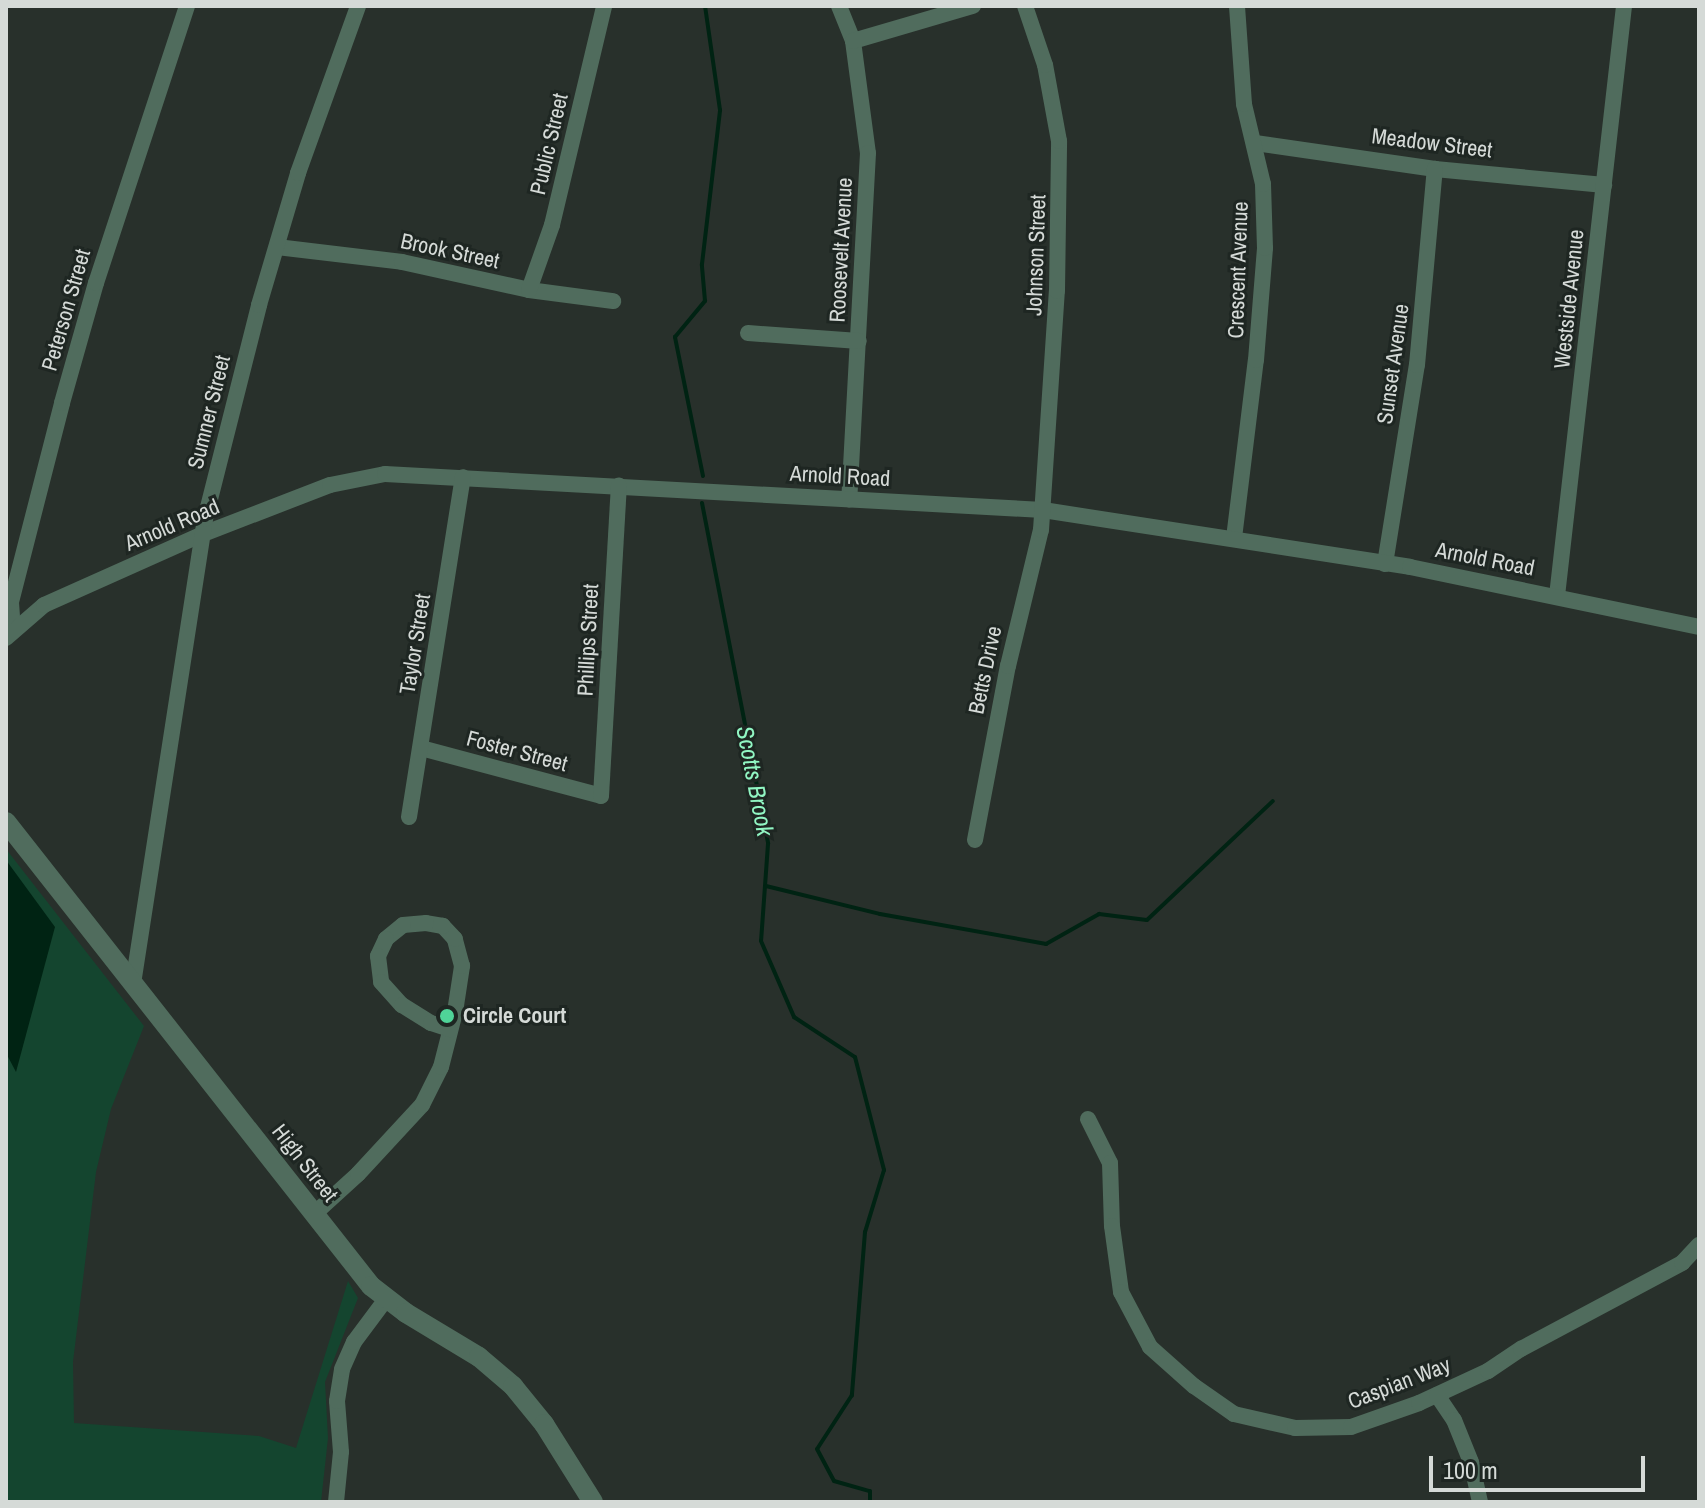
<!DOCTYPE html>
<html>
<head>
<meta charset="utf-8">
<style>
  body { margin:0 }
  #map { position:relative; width:1705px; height:1508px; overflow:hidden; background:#28302b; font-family:"Archivo Narrow",sans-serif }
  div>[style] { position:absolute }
  .green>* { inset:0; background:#14452f }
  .water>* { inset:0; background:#002313 }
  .stream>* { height:4px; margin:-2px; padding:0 2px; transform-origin:2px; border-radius:2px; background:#002313 }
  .minor>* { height:16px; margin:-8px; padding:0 8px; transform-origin:8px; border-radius:8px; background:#506c5d }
  .tertiary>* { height:20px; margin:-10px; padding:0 10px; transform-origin:10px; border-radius:10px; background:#506c5d }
  .dots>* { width:22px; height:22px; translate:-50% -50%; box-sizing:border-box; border:4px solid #1e2622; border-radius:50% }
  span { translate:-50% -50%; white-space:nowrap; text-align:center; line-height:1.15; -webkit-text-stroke:6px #1e2622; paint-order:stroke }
  .street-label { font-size:22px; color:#d5dad7 }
  .poi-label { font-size:22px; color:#d5dad7; font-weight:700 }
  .left { translate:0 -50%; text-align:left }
  .water-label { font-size:24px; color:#91f6c3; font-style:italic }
  .frame { position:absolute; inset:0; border:8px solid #d5dad7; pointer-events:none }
  .scale { position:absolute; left:1429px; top:1456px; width:216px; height:36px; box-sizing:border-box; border:4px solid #d5dad7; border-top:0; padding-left:10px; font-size:24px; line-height:28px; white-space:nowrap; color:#d5dad7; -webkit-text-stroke:6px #1e2622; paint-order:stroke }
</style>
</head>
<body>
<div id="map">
  <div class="green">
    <i style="clip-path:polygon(6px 849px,144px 1026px,111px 1109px,96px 1172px,73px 1362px,74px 1423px,259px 1436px,296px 1448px,348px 1281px,358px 1298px,325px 1382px,328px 1438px,321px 1502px,6px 1502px)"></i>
  </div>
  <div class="water">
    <i style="clip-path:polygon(6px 860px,55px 927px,16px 1072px,6px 1053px)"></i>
  </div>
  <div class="stream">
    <i style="left:703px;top:476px;width:142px;rotate:-101.4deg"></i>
    <i style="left:675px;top:337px;width:47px;rotate:-50.2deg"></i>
    <i style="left:705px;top:301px;width:37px;rotate:-95deg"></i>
    <i style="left:702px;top:264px;width:155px;rotate:-83.3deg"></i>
    <i style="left:720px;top:110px;width:105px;rotate:-98.2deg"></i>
    <i style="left:702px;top:503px;width:347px;rotate:79deg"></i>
    <i style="left:768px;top:844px;width:97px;rotate:94.1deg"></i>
    <i style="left:761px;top:941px;width:83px;rotate:66.5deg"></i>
    <i style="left:794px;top:1017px;width:73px;rotate:33.3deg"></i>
    <i style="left:855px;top:1057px;width:117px;rotate:75.6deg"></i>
    <i style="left:884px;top:1170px;width:65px;rotate:107deg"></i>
    <i style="left:865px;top:1232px;width:164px;rotate:94.6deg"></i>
    <i style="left:852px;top:1395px;width:64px;rotate:122.9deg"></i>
    <i style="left:817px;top:1449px;width:36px;rotate:62deg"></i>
    <i style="left:834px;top:1481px;width:37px;rotate:16deg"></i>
    <i style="left:870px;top:1491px;width:11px;rotate:90deg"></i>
    <i style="left:766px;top:886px;width:117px;rotate:13.8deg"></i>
    <i style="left:880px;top:914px;width:169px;rotate:10.2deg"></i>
    <i style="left:1046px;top:944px;width:61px;rotate:-29.5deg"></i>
    <i style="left:1099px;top:914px;width:48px;rotate:7.1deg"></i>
    <i style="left:1147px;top:920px;width:173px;rotate:-43.4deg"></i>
  </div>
  <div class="minor">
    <i style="left:839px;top:6px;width:38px;rotate:68deg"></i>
    <i style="left:853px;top:41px;width:113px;rotate:82.4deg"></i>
    <i style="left:868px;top:153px;width:347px;rotate:93.1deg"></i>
    <i style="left:853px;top:41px;width:125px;rotate:-16.3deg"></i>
    <i style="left:1255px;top:143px;width:182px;rotate:8.2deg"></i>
    <i style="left:1435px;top:169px;width:170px;rotate:5.4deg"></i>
    <i style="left:277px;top:247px;width:126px;rotate:6.8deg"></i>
    <i style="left:402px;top:262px;width:130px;rotate:12.4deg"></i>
    <i style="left:529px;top:290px;width:85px;rotate:7.5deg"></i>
    <i style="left:529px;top:290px;width:69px;rotate:-70.5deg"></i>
    <i style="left:552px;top:225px;width:225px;rotate:-76.6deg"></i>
    <i style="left:748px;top:333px;width:111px;rotate:4.1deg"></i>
    <i style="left:1234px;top:538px;width:179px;rotate:-83deg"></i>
    <i style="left:1256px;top:360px;width:112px;rotate:-85.4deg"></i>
    <i style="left:1265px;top:248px;width:64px;rotate:-91.8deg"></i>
    <i style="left:1263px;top:184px;width:82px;rotate:-103.4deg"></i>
    <i style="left:1244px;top:104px;width:98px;rotate:-94.1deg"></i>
    <i style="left:1385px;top:564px;width:202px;rotate:-80.9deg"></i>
    <i style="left:1417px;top:365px;width:197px;rotate:-84.8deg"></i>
    <i style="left:1557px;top:596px;width:594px;rotate:-83.52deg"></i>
    <i style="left:13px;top:631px;width:29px;rotate:-94deg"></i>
    <i style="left:11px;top:602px;width:205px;rotate:-75.6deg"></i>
    <i style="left:62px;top:403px;width:125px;rotate:-74.2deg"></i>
    <i style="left:96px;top:283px;width:292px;rotate:-71.8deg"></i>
    <i style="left:6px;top:638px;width:50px;rotate:-41deg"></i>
    <i style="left:44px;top:605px;width:174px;rotate:-24.1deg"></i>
    <i style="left:203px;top:534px;width:136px;rotate:-21.1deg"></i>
    <i style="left:330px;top:485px;width:56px;rotate:-11.3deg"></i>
    <i style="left:385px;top:474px;width:659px;rotate:3.13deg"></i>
    <i style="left:1043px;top:510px;width:371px;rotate:8.8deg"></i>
    <i style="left:1410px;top:567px;width:295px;rotate:11.7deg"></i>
    <i style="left:421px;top:748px;width:186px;rotate:14.9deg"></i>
    <i style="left:601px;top:796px;width:311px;rotate:-86.7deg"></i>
    <i style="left:409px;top:817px;width:344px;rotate:-81deg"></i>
    <i style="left:975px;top:840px;width:177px;rotate:-79.3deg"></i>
    <i style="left:1008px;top:666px;width:140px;rotate:-76.4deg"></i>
    <i style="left:1041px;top:530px;width:240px;rotate:-86.2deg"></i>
    <i style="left:1057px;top:291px;width:150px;rotate:-89.2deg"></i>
    <i style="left:1059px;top:141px;width:77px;rotate:-100.4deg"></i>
    <i style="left:1045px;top:65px;width:62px;rotate:-108.7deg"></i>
    <i style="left:133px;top:984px;width:471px;rotate:-81.2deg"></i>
    <i style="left:205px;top:519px;width:221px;rotate:-75.8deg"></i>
    <i style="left:259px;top:305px;width:138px;rotate:-73.5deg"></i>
    <i style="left:298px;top:173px;width:177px;rotate:-70.2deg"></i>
    <i style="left:1088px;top:1119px;width:49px;rotate:63.4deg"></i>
    <i style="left:1110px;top:1163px;width:63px;rotate:88.2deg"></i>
    <i style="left:1112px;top:1226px;width:67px;rotate:82.2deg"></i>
    <i style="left:1121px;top:1292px;width:62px;rotate:62.2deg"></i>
    <i style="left:1150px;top:1347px;width:59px;rotate:41.6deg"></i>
    <i style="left:1194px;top:1386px;width:49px;rotate:35deg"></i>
    <i style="left:1234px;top:1414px;width:63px;rotate:12.9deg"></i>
    <i style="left:1295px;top:1428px;width:56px;rotate:-1deg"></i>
    <i style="left:1351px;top:1427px;width:72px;rotate:-19.4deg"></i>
    <i style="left:1419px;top:1403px;width:76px;rotate:-24.9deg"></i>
    <i style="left:1488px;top:1371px;width:40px;rotate:-34deg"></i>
    <i style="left:1521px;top:1349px;width:183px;rotate:-28.1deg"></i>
    <i style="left:1682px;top:1263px;width:25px;rotate:-47deg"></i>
    <i style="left:314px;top:1214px;width:59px;rotate:-42.3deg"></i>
    <i style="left:358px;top:1174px;width:94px;rotate:-47.2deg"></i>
    <i style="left:422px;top:1105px;width:42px;rotate:-63.4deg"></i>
    <i style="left:441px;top:1067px;width:57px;rotate:-75.7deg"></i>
    <i style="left:455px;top:1012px;width:47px;rotate:-81.3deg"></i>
    <i style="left:462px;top:966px;width:28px;rotate:-105deg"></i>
    <i style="left:455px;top:939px;width:18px;rotate:-133deg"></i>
    <i style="left:443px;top:926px;width:17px;rotate:-170deg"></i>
    <i style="left:426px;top:923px;width:23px;rotate:175deg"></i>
    <i style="left:403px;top:925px;width:22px;rotate:141deg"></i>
    <i style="left:386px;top:939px;width:19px;rotate:115deg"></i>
    <i style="left:378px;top:956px;width:26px;rotate:83deg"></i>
    <i style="left:381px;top:982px;width:31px;rotate:48deg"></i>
    <i style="left:402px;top:1005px;width:34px;rotate:32deg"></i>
    <i style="left:431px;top:1023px;width:20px;rotate:18deg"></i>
    <i style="left:1437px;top:1395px;width:30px;rotate:56deg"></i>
    <i style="left:1454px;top:1420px;width:45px;rotate:68deg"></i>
    <i style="left:1471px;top:1462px;width:41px;rotate:77.3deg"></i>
    <i style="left:336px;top:1502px;width:50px;rotate:-84.3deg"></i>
    <i style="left:341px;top:1452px;width:51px;rotate:-94.5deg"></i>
    <i style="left:337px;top:1401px;width:32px;rotate:-81deg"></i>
    <i style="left:342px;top:1369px;width:30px;rotate:-66deg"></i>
    <i style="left:354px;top:1342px;width:54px;rotate:-53.3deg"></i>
  </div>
  <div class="tertiary">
    <i style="left:6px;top:822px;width:590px;rotate:51.81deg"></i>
    <i style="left:371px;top:1286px;width:44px;rotate:37.6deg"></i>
    <i style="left:406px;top:1313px;width:85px;rotate:31.1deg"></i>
    <i style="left:479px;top:1357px;width:45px;rotate:40.5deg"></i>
    <i style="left:513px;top:1386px;width:49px;rotate:50.8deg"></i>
    <i style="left:544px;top:1424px;width:92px;rotate:57.9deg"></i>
  </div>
  <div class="dots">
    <i style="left:447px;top:1016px;background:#4fd398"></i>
  </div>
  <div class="street-label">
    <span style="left:1432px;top:143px;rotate:7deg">Meadow Street</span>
    <span style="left:549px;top:144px;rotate:-77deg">Public Street</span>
    <span style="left:841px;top:250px;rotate:-87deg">Roosevelt Avenue</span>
    <span style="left:450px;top:251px;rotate:12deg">Brook Street</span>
    <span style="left:1036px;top:255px;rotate:-88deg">Johnson Street</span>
    <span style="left:1238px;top:270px;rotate:-88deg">Crescent Avenue</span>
    <span style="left:1569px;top:299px;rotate:-84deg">Westside Avenue</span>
    <span style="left:66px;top:310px;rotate:-74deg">Peterson Street</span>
    <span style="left:1393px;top:364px;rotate:-82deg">Sunset Avenue</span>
    <span style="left:209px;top:412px;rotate:-76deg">Sumner Street</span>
    <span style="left:840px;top:476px;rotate:3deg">Arnold Road</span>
    <span style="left:172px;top:525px;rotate:-23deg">Arnold Road</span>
    <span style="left:1485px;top:559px;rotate:11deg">Arnold Road</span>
    <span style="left:588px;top:640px;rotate:-87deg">Phillips Street</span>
    <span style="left:415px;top:644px;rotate:-81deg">Taylor Street</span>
    <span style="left:985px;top:670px;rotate:-78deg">Betts Drive</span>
    <span style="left:517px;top:751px;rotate:15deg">Foster Street</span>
    <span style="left:305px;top:1163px;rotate:52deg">High Street</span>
    <span style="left:1399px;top:1383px;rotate:-21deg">Caspian Way</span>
  </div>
  <div class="poi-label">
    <span class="left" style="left:463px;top:1016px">Circle Court</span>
  </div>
  <div class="water-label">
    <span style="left:755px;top:781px;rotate:79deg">Scotts Brook</span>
  </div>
  <div class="frame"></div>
  <div class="scale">100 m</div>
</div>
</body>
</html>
